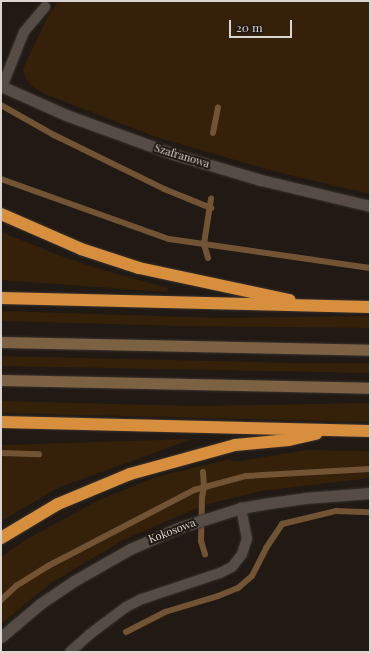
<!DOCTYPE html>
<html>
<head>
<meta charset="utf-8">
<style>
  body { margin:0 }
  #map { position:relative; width:371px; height:653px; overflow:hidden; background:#211a14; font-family:"Playfair Display",serif }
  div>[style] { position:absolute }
  .green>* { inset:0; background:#352009 }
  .stream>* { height:6px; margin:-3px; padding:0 3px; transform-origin:3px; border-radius:3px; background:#725333 }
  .roads { filter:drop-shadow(0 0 1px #393330) drop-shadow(0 0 1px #393330) }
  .service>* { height:10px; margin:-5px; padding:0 5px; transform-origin:5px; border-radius:5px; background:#554d45 }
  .minor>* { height:11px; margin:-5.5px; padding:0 5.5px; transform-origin:5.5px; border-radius:5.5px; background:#554d45 }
  .tertiary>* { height:11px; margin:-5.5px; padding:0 5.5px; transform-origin:5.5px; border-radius:5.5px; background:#554d45 }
  .secondary>* { height:11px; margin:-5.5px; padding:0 5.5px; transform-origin:5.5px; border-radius:5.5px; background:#7c6143 }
  .motorway>* { height:12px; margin:-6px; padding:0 6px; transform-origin:6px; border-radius:6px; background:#d78f3d }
  span { translate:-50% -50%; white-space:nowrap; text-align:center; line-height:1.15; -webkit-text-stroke:4px #211a14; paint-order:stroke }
  .street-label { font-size:11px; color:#dad5d1 }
  .frame { position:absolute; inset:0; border:2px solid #dad5d1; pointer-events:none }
  .scale { position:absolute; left:229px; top:20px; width:63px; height:18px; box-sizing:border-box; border:2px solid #dad5d1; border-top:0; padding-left:5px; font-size:12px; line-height:14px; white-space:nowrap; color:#dad5d1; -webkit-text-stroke:3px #211a14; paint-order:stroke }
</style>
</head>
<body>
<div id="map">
  <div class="green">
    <i style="clip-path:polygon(58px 1px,370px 1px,370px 194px,277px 172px,156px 137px,45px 94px,33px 87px,25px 77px,23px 69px,47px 18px)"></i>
    <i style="clip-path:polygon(1px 232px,61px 256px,96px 268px,168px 288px,167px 292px,1px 280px)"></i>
    <i style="clip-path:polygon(1px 311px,222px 318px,370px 316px,370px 328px,176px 326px,1px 321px)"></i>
    <i style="clip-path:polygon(1px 356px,296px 363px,370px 363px,370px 373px,1px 366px)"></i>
    <i style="clip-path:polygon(1px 401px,197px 406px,370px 403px,370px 422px,1px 413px)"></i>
    <i style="clip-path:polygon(192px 439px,58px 488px,1px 521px,1px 445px)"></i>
    <i style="clip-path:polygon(307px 450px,370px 451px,370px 478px,261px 491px,204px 505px,123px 540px,51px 583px,1px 624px,1px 557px,27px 539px,99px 500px,156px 477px,230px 459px,233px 462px)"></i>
  </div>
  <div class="stream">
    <i style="left:1px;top:105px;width:61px;rotate:29.5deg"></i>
    <i style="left:54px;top:135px;width:123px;rotate:26.1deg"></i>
    <i style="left:164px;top:189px;width:51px;rotate:22deg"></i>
    <i style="left:213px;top:133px;width:26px;rotate:-79deg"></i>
    <i style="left:1px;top:179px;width:178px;rotate:19.7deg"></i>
    <i style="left:169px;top:239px;width:203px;rotate:8.2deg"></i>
    <i style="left:208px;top:258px;width:15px;rotate:-106deg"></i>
    <i style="left:204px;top:244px;width:46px;rotate:-81.2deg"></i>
    <i style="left:1px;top:453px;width:38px;rotate:2deg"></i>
    <i style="left:203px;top:472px;width:15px;rotate:86deg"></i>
    <i style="left:204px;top:487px;width:10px;rotate:101deg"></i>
    <i style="left:202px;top:497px;width:44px;rotate:91.3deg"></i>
    <i style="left:201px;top:541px;width:14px;rotate:73deg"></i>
    <i style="left:1px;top:600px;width:21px;rotate:-43deg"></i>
    <i style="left:16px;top:586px;width:38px;rotate:-32deg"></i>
    <i style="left:48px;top:566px;width:165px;rotate:-27.5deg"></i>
    <i style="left:194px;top:490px;width:54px;rotate:-15.1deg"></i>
    <i style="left:246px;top:476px;width:124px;rotate:-3.2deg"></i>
    <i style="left:126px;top:632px;width:44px;rotate:-27.1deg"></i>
    <i style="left:165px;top:612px;width:55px;rotate:-16.8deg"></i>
    <i style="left:218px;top:596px;width:22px;rotate:-22deg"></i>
    <i style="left:238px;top:588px;width:18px;rotate:-41deg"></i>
    <i style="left:252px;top:576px;width:31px;rotate:-63deg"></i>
    <i style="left:266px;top:548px;width:29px;rotate:-56deg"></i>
    <i style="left:282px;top:524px;width:56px;rotate:-13.5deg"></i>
    <i style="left:336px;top:511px;width:34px;rotate:2deg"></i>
  </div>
  <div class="roads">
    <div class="service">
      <i style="left:2px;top:87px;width:59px;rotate:-68.2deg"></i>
      <i style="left:24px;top:32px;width:33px;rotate:-50deg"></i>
      <i style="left:70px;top:652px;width:27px;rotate:-42deg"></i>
      <i style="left:90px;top:634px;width:45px;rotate:-36.9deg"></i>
      <i style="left:126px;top:607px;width:18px;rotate:-27deg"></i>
      <i style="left:142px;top:599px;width:82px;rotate:-18.4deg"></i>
      <i style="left:220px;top:573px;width:13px;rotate:-27deg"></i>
      <i style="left:232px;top:567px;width:16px;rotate:-52deg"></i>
      <i style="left:242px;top:554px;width:16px;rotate:-72deg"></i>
      <i style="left:247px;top:539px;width:32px;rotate:-101deg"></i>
    </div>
    <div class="minor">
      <i style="left:1px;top:86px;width:71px;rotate:24deg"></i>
      <i style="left:66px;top:115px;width:114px;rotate:20deg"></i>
      <i style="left:173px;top:154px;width:92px;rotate:16.5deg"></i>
      <i style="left:261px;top:180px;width:112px;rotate:13.4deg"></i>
    </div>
    <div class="tertiary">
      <i style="left:1px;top:637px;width:51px;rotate:-40.2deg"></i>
      <i style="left:40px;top:604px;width:41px;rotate:-34.1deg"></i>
      <i style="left:74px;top:581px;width:64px;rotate:-29.7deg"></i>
      <i style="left:130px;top:549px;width:52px;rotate:-23.6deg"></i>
      <i style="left:178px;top:528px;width:66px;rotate:-17.6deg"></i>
      <i style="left:241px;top:508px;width:29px;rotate:-10deg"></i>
      <i style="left:270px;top:503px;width:35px;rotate:-8deg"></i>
      <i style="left:305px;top:498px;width:65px;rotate:-4.4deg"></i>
    </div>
    <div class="secondary">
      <i style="left:1px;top:342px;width:369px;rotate:1.2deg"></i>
      <i style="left:1px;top:380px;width:369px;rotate:1.2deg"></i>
    </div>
    <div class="motorway">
      <i style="left:1px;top:214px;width:87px;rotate:23.6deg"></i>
      <i style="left:81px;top:249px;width:61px;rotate:18.1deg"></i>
      <i style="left:139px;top:268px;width:154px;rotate:12deg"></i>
      <i style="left:1px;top:298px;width:369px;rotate:1.4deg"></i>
      <i style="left:1px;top:422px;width:369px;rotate:1.4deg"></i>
      <i style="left:1px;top:538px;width:66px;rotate:-30.8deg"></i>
      <i style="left:58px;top:504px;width:78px;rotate:-22.6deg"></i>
      <i style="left:130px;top:474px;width:109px;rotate:-15.4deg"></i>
      <i style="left:235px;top:445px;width:54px;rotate:-5.3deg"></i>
      <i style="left:289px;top:440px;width:28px;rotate:-13deg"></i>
    </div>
  </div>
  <div class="street-label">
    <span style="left:182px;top:156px;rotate:17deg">Szafranowa</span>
    <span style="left:172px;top:531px;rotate:-21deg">Kokosowa</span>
  </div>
  <div class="frame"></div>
  <div class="scale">20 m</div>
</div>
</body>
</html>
